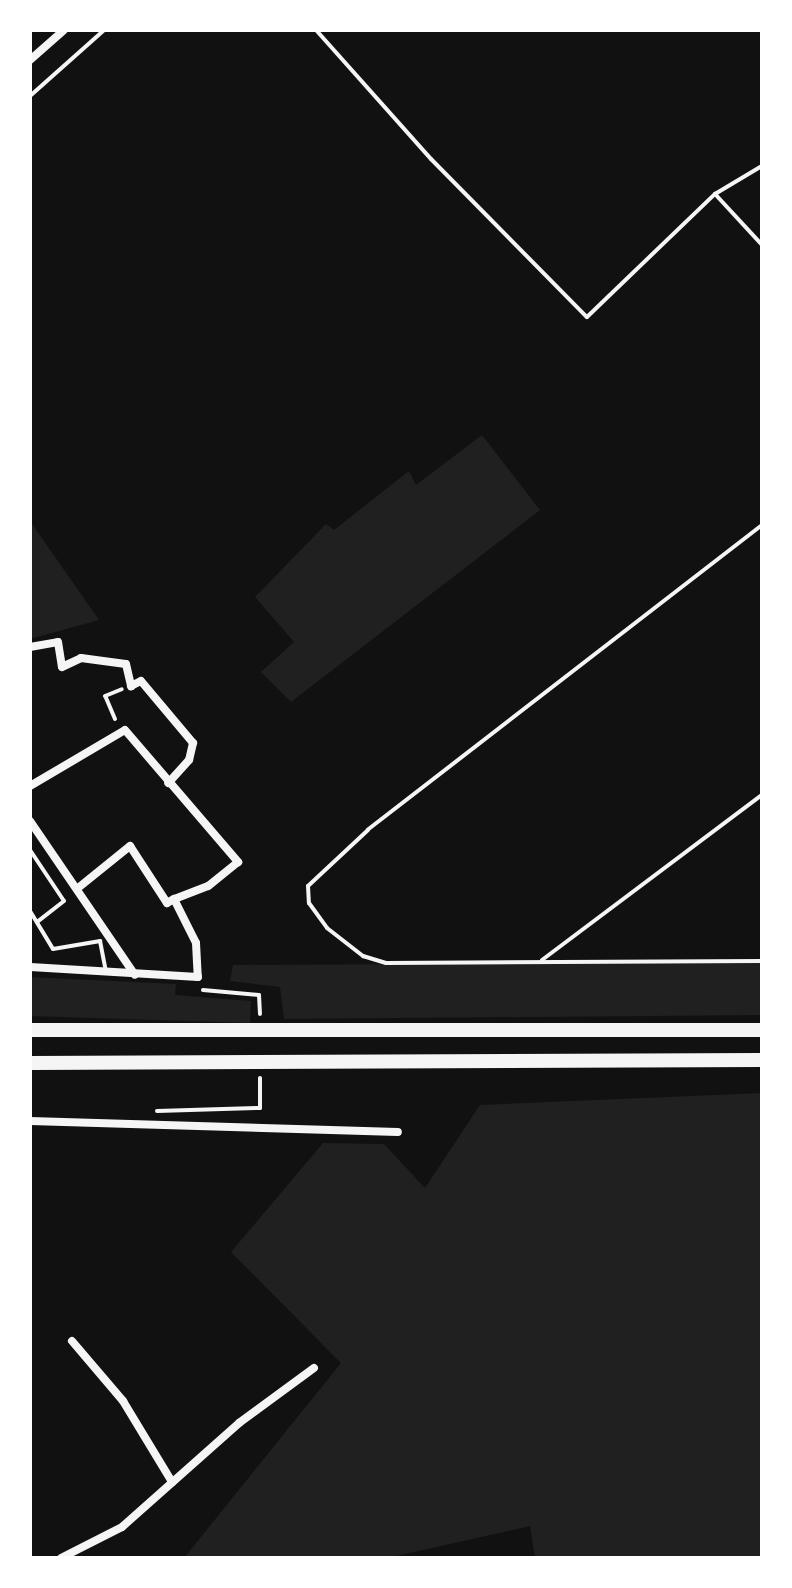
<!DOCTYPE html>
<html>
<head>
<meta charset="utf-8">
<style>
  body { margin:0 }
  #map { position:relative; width:792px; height:1588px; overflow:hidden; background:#111; font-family:"Roboto Condensed",sans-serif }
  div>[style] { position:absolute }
  .green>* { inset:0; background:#202020 }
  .path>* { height:4px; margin:-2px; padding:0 2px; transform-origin:2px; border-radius:2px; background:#f5f5f5 }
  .service>* { height:4px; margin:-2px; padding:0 2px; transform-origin:2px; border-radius:2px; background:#f5f5f5 }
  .minor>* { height:8px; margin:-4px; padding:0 4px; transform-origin:4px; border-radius:4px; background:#f5f5f5 }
  .motorway>* { height:14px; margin:-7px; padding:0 7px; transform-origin:7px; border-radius:7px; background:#f5f5f5 }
  span { translate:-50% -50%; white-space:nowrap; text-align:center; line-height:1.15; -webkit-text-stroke:10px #fff; paint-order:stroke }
  .frame { position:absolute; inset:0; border:32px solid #fff; pointer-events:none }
</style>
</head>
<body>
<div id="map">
  <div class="green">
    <i style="clip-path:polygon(482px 435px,540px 510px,291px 702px,261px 672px,294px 642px,255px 597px,326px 524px,334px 530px,409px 471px,416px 485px)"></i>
    <i style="clip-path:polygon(30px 521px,99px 620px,30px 639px)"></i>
    <i style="clip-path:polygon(762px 962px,762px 1015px,284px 1019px,280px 987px,230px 981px,233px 965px)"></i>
    <i style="clip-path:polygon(30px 977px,176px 984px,175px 995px,251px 1001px,250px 1023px,30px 1016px)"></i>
    <i style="clip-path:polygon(762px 1093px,762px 1558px,535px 1558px,530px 1526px,387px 1558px,184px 1558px,341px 1363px,231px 1252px,323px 1143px,384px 1144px,425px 1188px,480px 1105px)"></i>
  </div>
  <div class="path">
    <i style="left:115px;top:719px;width:25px;rotate:-113deg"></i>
    <i style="left:105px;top:696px;width:18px;rotate:-22deg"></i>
    <i style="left:203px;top:990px;width:56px;rotate:5.1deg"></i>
    <i style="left:259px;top:995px;width:19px;rotate:87deg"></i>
    <i style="left:157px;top:1111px;width:103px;rotate:-1.7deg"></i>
    <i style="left:260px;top:1108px;width:30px;rotate:-90deg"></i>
  </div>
  <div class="service">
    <i style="left:316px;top:30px;width:173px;rotate:48.3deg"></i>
    <i style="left:431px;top:159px;width:222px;rotate:45.4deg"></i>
    <i style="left:587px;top:317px;width:178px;rotate:-43.9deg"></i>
    <i style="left:715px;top:194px;width:55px;rotate:-30.8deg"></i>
    <i style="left:30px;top:96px;width:99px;rotate:-41.7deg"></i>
    <i style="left:715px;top:194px;width:69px;rotate:47.3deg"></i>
    <i style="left:762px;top:525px;width:498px;rotate:142.3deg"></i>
    <i style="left:368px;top:830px;width:82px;rotate:137deg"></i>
    <i style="left:308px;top:886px;width:17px;rotate:87deg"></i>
    <i style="left:309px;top:903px;width:31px;rotate:54deg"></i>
    <i style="left:327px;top:928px;width:46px;rotate:37.9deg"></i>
    <i style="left:363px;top:956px;width:24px;rotate:17deg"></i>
    <i style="left:386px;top:963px;width:376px;rotate:-0.3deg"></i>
    <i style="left:30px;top:850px;width:61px;rotate:56.3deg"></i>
    <i style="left:64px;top:901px;width:34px;rotate:142deg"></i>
    <i style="left:30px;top:911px;width:44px;rotate:58.8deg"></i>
    <i style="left:53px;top:949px;width:48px;rotate:-9.7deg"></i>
    <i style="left:100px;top:941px;width:32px;rotate:79deg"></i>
    <i style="left:542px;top:960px;width:275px;rotate:-36.9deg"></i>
  </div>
  <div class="minor">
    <i style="left:30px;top:60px;width:45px;rotate:-41.4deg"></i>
    <i style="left:30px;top:647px;width:28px;rotate:-10deg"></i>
    <i style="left:58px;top:642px;width:25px;rotate:81deg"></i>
    <i style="left:62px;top:667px;width:21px;rotate:-25deg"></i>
    <i style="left:81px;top:658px;width:45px;rotate:7.6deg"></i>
    <i style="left:126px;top:664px;width:23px;rotate:77deg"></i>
    <i style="left:131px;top:686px;width:11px;rotate:-27deg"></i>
    <i style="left:141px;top:681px;width:81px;rotate:50deg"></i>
    <i style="left:193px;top:743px;width:17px;rotate:103deg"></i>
    <i style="left:189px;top:760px;width:31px;rotate:132deg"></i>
    <i style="left:30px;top:786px;width:110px;rotate:-30.5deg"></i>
    <i style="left:125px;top:730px;width:174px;rotate:49.4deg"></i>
    <i style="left:238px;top:862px;width:38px;rotate:141deg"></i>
    <i style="left:208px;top:886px;width:36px;rotate:159deg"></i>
    <i style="left:174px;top:899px;width:49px;rotate:63.4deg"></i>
    <i style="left:196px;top:943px;width:34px;rotate:87deg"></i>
    <i style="left:198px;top:977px;width:168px;rotate:-176.6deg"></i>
    <i style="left:30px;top:821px;width:186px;rotate:55.7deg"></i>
    <i style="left:78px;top:888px;width:67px;rotate:-38.9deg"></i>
    <i style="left:130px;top:846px;width:68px;rotate:57deg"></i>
    <i style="left:167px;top:903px;width:8px;rotate:-30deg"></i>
    <i style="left:30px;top:1121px;width:368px;rotate:1.7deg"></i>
    <i style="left:72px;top:1341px;width:79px;rotate:49.6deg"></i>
    <i style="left:123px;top:1401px;width:95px;rotate:58.8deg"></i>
    <i style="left:61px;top:1558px;width:68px;rotate:-26.9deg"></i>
    <i style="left:122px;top:1527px;width:157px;rotate:-41.6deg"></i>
    <i style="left:239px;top:1423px;width:93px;rotate:-36.3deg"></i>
  </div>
  <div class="motorway">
    <i style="left:30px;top:1030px;width:732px"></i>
    <i style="left:30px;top:1063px;width:732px;rotate:-0.23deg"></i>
  </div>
  <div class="frame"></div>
</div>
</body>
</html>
